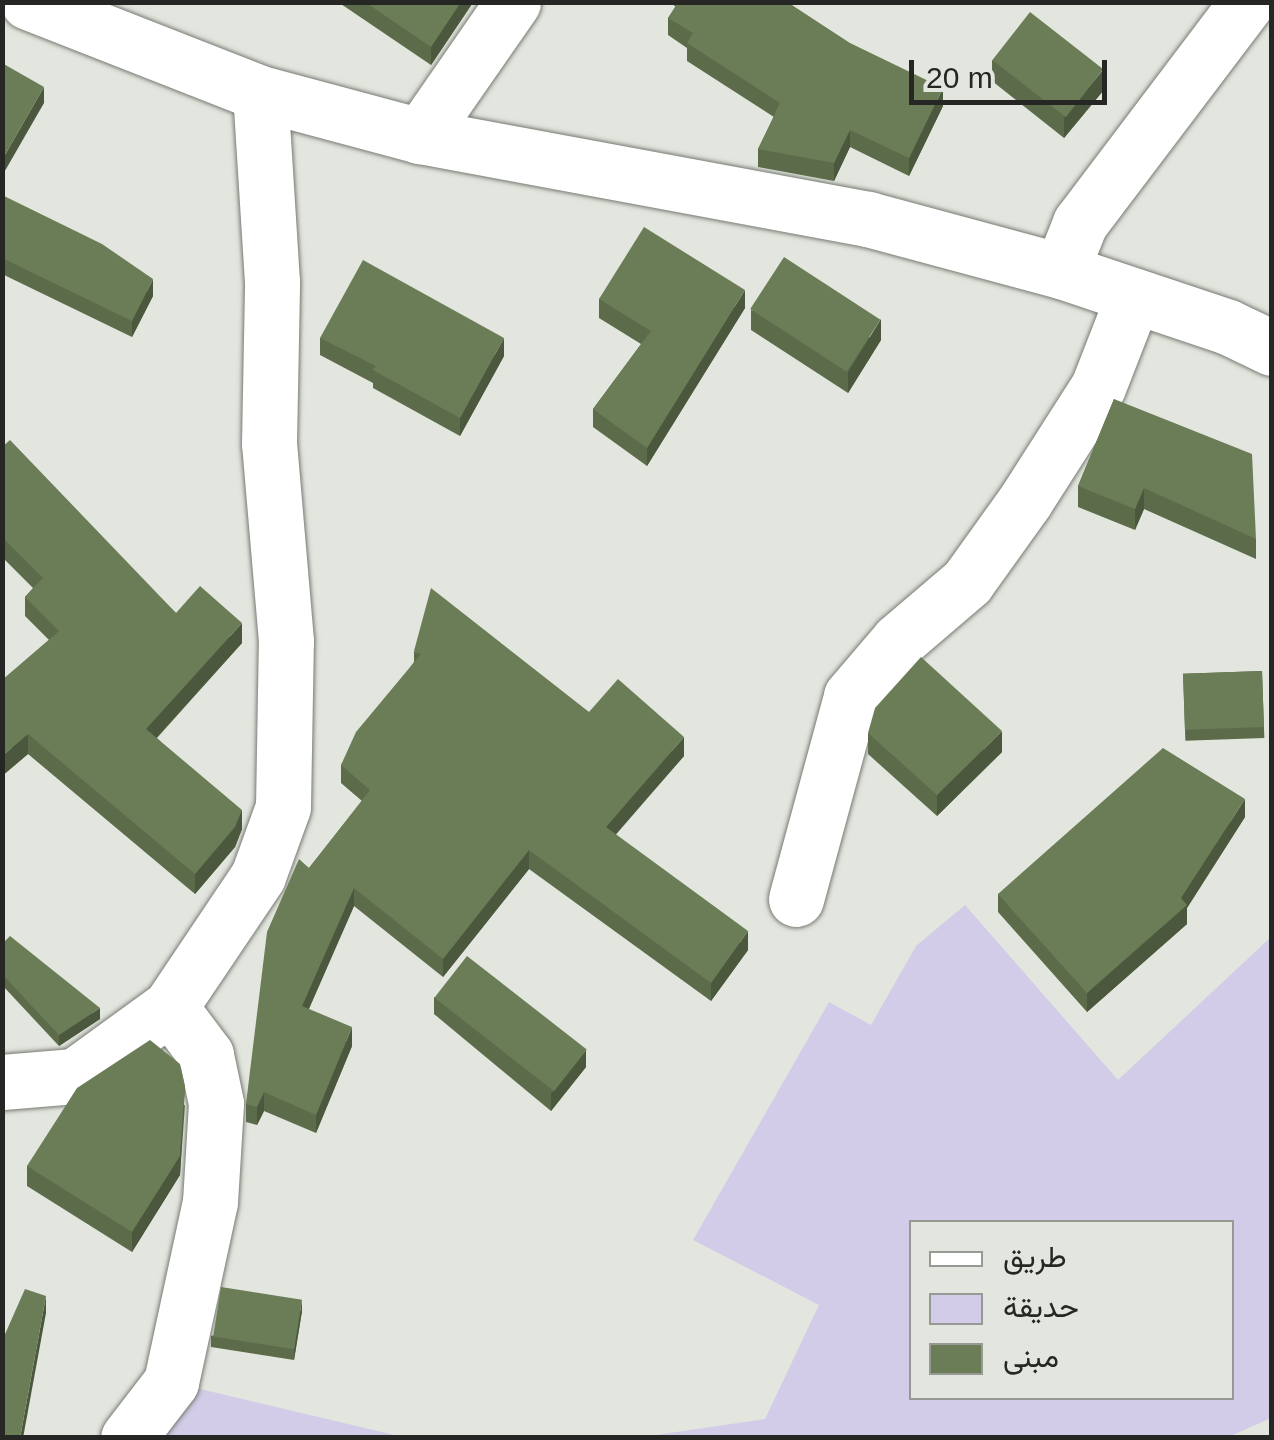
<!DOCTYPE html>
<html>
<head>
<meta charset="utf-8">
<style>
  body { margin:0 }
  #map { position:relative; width:1274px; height:1440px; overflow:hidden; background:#e2e6de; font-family:Helvetica,Vazirmatn,sans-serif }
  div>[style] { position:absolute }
  .green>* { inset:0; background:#d2cce8 }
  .roads { filter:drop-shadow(0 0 2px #777b73) drop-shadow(0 0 2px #777b73) }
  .minor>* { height:55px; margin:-27.5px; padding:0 27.5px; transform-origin:27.5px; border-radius:27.5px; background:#fff }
  .wall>* { inset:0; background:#5c6c4b; transform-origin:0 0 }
  .shaded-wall>* { inset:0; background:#4b583d }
  .building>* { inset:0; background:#6b7d57; transform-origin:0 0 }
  span { translate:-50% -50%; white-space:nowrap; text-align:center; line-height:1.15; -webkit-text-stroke:8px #e2e6de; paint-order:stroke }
  .frame { position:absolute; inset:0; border:5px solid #262724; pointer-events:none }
  .legend { position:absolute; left:909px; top:1220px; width:325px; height:180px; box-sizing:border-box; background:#e2e6de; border:2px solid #979a94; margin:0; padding:12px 18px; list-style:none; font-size:30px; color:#262724 }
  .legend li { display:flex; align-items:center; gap:20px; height:50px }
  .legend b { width:50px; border:2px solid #979a94 }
  .scale { position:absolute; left:909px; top:60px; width:198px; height:45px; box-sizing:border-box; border:5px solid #262724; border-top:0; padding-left:12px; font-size:30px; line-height:35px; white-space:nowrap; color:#262724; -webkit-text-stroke:8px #e2e6de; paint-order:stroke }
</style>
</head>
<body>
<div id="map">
  <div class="green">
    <i style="clip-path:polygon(evenodd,965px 905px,1118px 1080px,1271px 937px,1271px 1418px,1226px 1438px,642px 1437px,765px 1419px,819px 1305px,693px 1240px,829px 1002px,871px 1025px,916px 946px,965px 905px,912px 1222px,1232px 1222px,1232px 1398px,912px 1398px,912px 1222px)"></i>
    <i style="clip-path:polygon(171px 1382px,403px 1437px,128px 1438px)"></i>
  </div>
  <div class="roads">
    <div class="minor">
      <i style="left:28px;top:2px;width:249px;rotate:21.4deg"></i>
      <i style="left:260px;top:93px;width:166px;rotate:15deg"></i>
      <i style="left:420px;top:136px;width:456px;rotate:10.5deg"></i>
      <i style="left:868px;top:219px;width:200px;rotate:15.1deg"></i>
      <i style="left:1061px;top:271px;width:176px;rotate:18.5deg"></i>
      <i style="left:1228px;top:327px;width:49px;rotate:25.5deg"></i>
      <i style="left:420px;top:136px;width:163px;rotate:-55.2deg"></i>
      <i style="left:1061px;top:271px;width:52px;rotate:-68.4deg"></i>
      <i style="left:1080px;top:223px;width:277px;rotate:-52.9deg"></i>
      <i style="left:796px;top:899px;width:210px;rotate:-74.8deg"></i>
      <i style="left:851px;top:696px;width:72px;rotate:-49.5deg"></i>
      <i style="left:898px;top:641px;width:91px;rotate:-40.5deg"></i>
      <i style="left:967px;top:582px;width:100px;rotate:-54.4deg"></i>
      <i style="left:1025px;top:501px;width:135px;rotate:-57.4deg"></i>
      <i style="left:1098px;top:387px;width:93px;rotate:-68.7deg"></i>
      <i style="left:2px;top:1082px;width:73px;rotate:-4.7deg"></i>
      <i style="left:75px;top:1076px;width:117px;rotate:-36deg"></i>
      <i style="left:170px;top:1007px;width:158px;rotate:-56.1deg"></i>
      <i style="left:258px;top:876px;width:73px;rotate:-70.1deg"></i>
      <i style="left:283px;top:807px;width:166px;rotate:-89deg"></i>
      <i style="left:286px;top:641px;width:199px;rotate:-94.9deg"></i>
      <i style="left:269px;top:443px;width:161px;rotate:-88.9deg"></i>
      <i style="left:272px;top:282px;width:189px;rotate:-93.6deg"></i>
      <i style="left:128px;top:1438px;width:71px;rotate:-52.5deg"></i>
      <i style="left:171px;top:1382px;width:184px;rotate:-77.8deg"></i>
      <i style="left:210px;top:1202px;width:99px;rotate:-86.5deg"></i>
      <i style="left:216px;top:1103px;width:49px;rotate:-101.8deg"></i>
      <i style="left:206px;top:1055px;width:60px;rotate:-126.9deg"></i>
    </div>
  </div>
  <div class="wall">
    <i style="clip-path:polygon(338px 2px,472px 2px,472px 4px,431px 65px)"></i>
    <i style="clip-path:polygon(670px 2px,787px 2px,943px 106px,909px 176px,850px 147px,834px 181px,758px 167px,758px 149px,774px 117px,687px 61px,687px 48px,668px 35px,668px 18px,676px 7px)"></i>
    <i style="clip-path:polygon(992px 60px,1103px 91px,1064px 138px,992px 81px)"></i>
    <i style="clip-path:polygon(2px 195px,153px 296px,132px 337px,2px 274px)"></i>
    <i style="clip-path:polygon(599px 299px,745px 308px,647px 466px,593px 427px,593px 409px,641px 344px,599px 318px)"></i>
    <i style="clip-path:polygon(751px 310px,881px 340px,848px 393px,751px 330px)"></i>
    <i style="clip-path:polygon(320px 338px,504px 356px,460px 436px,373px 388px,373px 383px,320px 355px)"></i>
    <i style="clip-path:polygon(1114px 399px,1256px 539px,1256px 559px,1144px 509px,1135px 530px,1078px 507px,1078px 486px)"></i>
    <i style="clip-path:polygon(2px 447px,176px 613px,242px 643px,157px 738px,242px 829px,235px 847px,195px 894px,28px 754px,2px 776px,49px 640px,25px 616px,25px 597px,33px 588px,2px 557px)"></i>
    <i style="clip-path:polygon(414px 651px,589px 712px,684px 756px,615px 834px,748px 950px,711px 1001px,529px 869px,443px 977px,354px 906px,309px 1009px,352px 1046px,316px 1133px,264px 1111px,257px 1125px,246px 1122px,246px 1104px,309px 868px,362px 801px,341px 783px,341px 765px,414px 662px)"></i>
    <i style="left:1262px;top:671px;width:67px;height:79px;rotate:88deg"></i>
    <i style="clip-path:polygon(868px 733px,1002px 752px,937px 816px,868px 754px)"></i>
    <i style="clip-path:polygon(1245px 817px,1187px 908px,1187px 924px,1087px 1012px,998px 912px,998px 894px)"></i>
    <i style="clip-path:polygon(2px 944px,100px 1019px,59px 1046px,2px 985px)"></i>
    <i style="clip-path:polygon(434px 997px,586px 1067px,551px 1111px,434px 1014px)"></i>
    <i style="clip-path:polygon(185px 1105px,180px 1175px,132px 1252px,27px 1186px,27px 1166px)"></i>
    <i style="clip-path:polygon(302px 1311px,294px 1360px,211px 1347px,211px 1336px)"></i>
  </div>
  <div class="shaded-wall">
    <i style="clip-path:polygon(461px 2px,472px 2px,472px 4px,431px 65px,431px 47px)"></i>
    <i style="clip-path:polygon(1103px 70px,1103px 91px,1064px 138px,1064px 117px)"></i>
    <i style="clip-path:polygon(44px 87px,44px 103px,2px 176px,2px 160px)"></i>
    <i style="clip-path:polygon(943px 88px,943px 106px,909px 176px,909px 158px)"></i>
    <i style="clip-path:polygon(850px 130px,850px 147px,834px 181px,834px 163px)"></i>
    <i style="clip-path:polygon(153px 279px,153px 296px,132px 337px,132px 321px)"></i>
    <i style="clip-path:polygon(745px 290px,745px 308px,647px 466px,647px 448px)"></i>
    <i style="clip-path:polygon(881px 319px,881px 340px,848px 393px,848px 372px)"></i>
    <i style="clip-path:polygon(504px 338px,504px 356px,460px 436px,460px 418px)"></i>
    <i style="clip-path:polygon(1144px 488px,1144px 509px,1135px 530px,1135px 509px)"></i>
    <i style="clip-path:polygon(242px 623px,242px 643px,146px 749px,146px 729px)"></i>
    <i style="clip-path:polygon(1002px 731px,1002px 752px,937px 816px,937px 795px)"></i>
    <i style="clip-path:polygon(28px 734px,28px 754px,2px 776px,2px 756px)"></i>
    <i style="clip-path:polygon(684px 737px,684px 756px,606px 846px,606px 827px)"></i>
    <i style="clip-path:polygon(1245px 799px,1245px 817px,1187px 908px,1187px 924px,1087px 1012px,1087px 993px,1181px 898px)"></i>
    <i style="clip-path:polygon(242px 810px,242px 829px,235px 847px,195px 894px,195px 874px)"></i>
    <i style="clip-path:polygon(529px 850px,529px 869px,443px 977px,443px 959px)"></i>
    <i style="clip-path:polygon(354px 888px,354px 906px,302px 1024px,302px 1006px)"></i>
    <i style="clip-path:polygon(748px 931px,748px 950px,711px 1001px,711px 983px)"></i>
    <i style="clip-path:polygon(100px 1008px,100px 1019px,59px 1046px,59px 1035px)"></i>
    <i style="clip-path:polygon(352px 1027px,352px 1046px,316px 1133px,316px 1115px)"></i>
    <i style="clip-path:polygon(586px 1050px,586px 1067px,551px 1111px,551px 1094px)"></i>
    <i style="clip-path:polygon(185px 1086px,180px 1175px,132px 1252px,132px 1232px)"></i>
    <i style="clip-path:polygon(264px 1092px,264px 1111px,257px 1125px,257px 1107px)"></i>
    <i style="clip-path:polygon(46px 1296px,46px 1313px,23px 1438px,20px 1438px)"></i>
    <i style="clip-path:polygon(302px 1300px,302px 1311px,294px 1360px,294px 1349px)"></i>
  </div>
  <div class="building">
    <i style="clip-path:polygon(365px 2px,461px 2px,431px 47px)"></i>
    <i style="clip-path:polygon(678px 2px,787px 2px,850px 43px,943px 88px,909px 158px,850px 130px,834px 163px,758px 149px,780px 103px,687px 43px,693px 33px,668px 18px)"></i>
    <i style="left:1030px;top:12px;width:93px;height:61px;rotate:38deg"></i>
    <i style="clip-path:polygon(2px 63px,44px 87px,2px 160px)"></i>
    <i style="clip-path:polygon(2px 195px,102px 244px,153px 279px,132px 321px,2px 258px)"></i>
    <i style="clip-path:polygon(644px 227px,745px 290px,647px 448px,593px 409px,651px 331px,599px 299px)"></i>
    <i style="left:784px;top:257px;width:115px;height:62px;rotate:33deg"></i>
    <i style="clip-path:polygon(363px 260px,504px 338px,460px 418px,373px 370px,376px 366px,320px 338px)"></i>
    <i style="clip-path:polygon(1114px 399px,1252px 454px,1256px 539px,1144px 488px,1135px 509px,1078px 486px)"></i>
    <i style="clip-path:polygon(10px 440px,176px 613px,200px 586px,242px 623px,146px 729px,242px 810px,235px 827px,195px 874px,28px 734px,2px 756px,2px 680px,59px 631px,25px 597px,43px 578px,2px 537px,2px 447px)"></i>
    <i style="clip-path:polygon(431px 588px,589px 712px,618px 679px,684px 737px,606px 827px,748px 931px,711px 983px,529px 850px,443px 959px,354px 888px,302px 1006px,352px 1027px,316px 1115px,264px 1092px,257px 1107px,246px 1104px,267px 932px,299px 859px,309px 868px,370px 790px,341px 765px,356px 732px,421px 654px,414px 651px)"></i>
    <i style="clip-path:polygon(921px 657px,1002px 731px,937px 795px,868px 733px,875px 708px)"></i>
    <i style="left:1262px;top:671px;width:56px;height:79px;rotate:88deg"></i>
    <i style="clip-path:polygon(1163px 748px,1245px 799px,1181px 898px,1187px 905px,1087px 993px,998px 894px)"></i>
    <i style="clip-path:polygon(10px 936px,100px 1008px,59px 1035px,2px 974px,2px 944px)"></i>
    <i style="left:467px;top:956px;width:152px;height:53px;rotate:38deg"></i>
    <i style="clip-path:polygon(150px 1040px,180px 1064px,185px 1086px,180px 1156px,132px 1232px,27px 1166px,77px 1088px)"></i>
    <i style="left:221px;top:1287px;width:82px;height:50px;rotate:9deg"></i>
    <i style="clip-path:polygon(25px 1289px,46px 1296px,20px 1438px,2px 1438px,2px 1341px)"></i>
  </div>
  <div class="frame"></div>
  <ul class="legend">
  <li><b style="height:12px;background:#fff"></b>طريق</li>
  <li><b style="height:28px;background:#d2cce8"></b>حديقة</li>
  <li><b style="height:28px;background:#6b7d57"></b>مبنى</li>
  </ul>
  <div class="scale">20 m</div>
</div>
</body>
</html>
